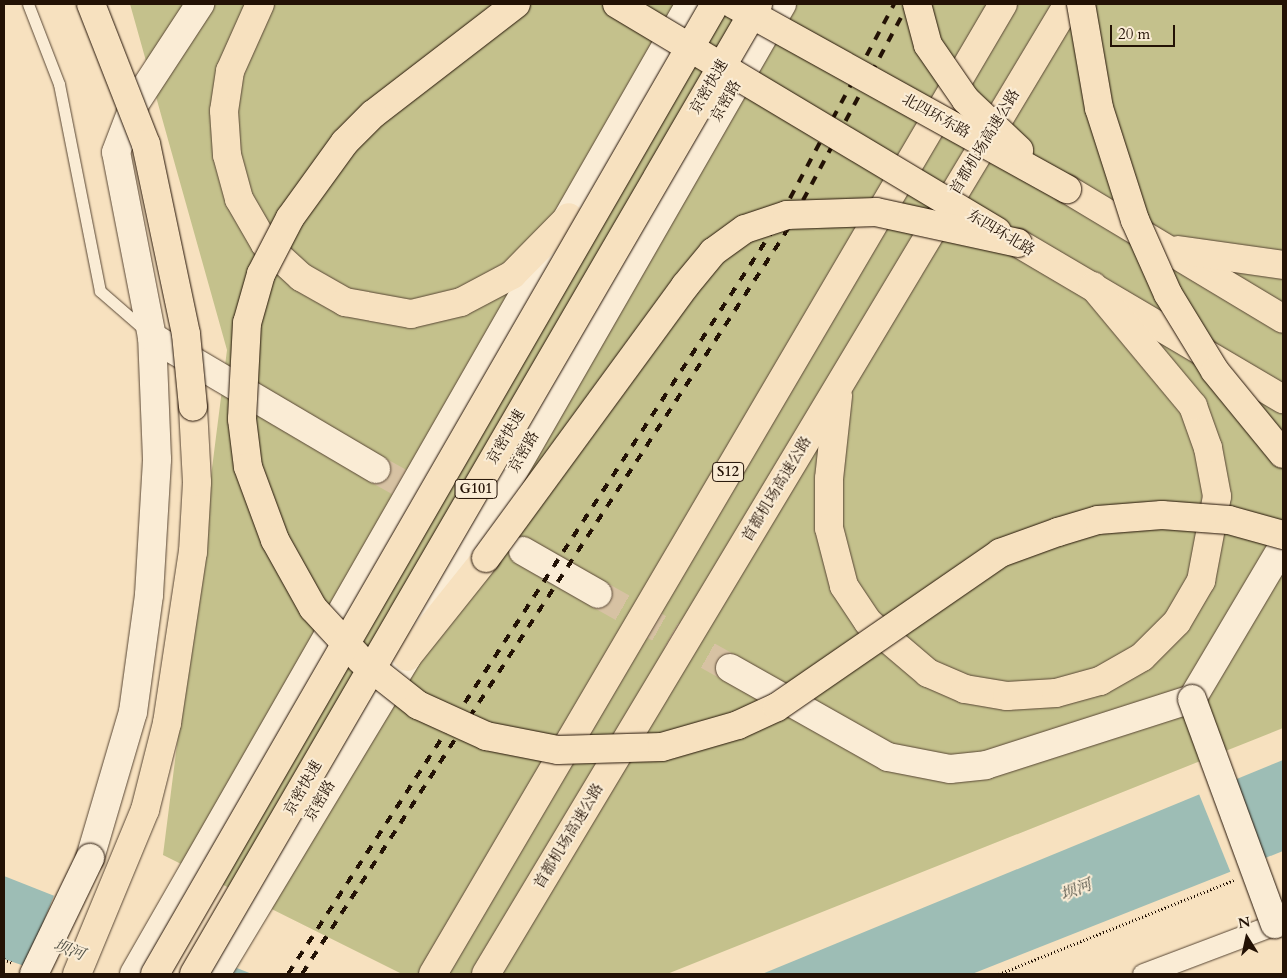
<!DOCTYPE html>
<html>
<head>
<meta charset="utf-8">
<style>
  body { margin:0 }
  #map { position:relative; width:1287px; height:978px; overflow:hidden; background:#f7e1bf; font-family:Cardo,"Noto Serif SC",serif }
  div>[style] { position:absolute }
  .green>* { inset:0; background:#c4c18c }
  .water>* { inset:0; background:#9dbdb5 }
  .pier>* { inset:0; background:#f7e1bf; transform-origin:0 0 }
  .secondary-tunnel>* { height:28px; margin-top:-14px; transform-origin:0; background:repeating-linear-gradient(90deg,#d7c2a3 0 28px,transparent 0 42px) }
  .path>* { height:3px; margin-top:-1.5px; transform-origin:0; background:repeating-linear-gradient(90deg,#231205 0 1px,transparent 0 3.5px) }
  .roads { filter:drop-shadow(0 0 1px #584634) drop-shadow(0 0 1px #584634) }
  .lane>* { height:11px; margin:-5.5px; padding:0 5.5px; transform-origin:5.5px; border-radius:5.5px; background:#faecd5 }
  .street>* { height:21px; margin:-10.5px; padding:0 10.5px; transform-origin:10.5px; border-radius:10.5px; background:#faecd5 }
  .secondary>* { height:28px; margin:-14px; padding:0 14px; transform-origin:14px; border-radius:14px; background:#faecd5 }
  .highway>* { height:28px; margin:-14px; padding:0 14px; transform-origin:14px; border-radius:14px; background:#f7e1bf }
  .rail>* { height:4px; margin-top:-2px; transform-origin:0; background:repeating-linear-gradient(90deg,#231205 0 9px,transparent 0 18px) }
  .bridges { filter:drop-shadow(0 0 1px #231205) drop-shadow(0 0 1px #231205) }
  .secondary-bridge>* { height:28px; margin:-14px; padding:0 14px; transform-origin:14px; border-radius:14px; background:#faecd5 }
  .highway-bridge>* { height:28px; margin:-14px; padding:0 14px; transform-origin:14px; border-radius:14px; background:#f7e1bf }
  span { translate:-50% -50%; white-space:nowrap; text-align:center; line-height:1.15; -webkit-text-stroke:4px #faecd5; paint-order:stroke }
  .shield-label span { padding:1px 4px; background:#faecd5; border:1px solid; border-radius:4px; -webkit-text-stroke-width:0 }
  .shield-label { font-size:14px; color:#231205; font-weight:700 }
  .street-label { font-size:15px; color:#231205 }
  .water-label { font-size:16px; color:#4e4e43; font-style:italic }
  .frame { position:absolute; inset:0; border:5px solid #231205; pointer-events:none }
  .north { position:absolute; left:1222px; top:913px; width:50px; height:50px; -webkit-text-stroke:4px #faecd5; paint-order:stroke; rotate:350deg; font-size:14px; font-weight:700; line-height:20px; text-align:center; color:#231205 }
  .north::after { content:''; display:block; margin:auto; width:18px; height:22px; background:#231205; clip-path:polygon(50% 0,100% 100%,50% 72%,0 100%) }
  .scale { position:absolute; left:1110px; top:25px; width:65px; height:22px; box-sizing:border-box; border:2px solid #231205; border-top:0; padding-left:6px; font-size:15px; line-height:18px; white-space:nowrap; color:#231205; -webkit-text-stroke:4px #faecd5; paint-order:stroke }
</style>
</head>
<body>
<div id="map">
  <div class="green">
    <i style="clip-path:polygon(130px 4px,1283px 4px,1283px 728px,667px 974px,402px 974px,163px 855px,227px 350px)"></i>
  </div>
  <div class="water">
    <i style="clip-path:polygon(1283px 760px,1283px 851px,972px 974px,762px 974px)"></i>
    <i style="clip-path:polygon(4px 876px,252px 974px,48px 974px,4px 959px)"></i>
  </div>
  <div class="pier">
    <i style="left:1232px;top:777px;width:90px;height:37px;rotate:68deg"></i>
    <i style="clip-path:polygon(55px 893px,232px 963px,225px 974px,40px 974px,25px 969px)"></i>
  </div>
  <div class="secondary-tunnel">
    <i style="left:376px;top:469px;width:120px;rotate:29.3deg"></i>
    <i style="left:598px;top:594px;width:151px;rotate:29.3deg"></i>
  </div>
  <div class="path">
    <i style="left:4px;top:959px;width:10px;rotate:24deg"></i>
    <i style="left:999px;top:974px;width:253px;rotate:-21.8deg"></i>
  </div>
  <div class="roads">
    <div class="lane">
      <i style="left:28px;top:4px;width:86px;rotate:68.8deg"></i>
      <i style="left:59px;top:84px;width:211px;rotate:78.8deg"></i>
      <i style="left:100px;top:291px;width:61px;rotate:41deg"></i>
    </div>
    <div class="street">
      <i style="left:1143px;top:974px;width:141px;rotate:-20.7deg"></i>
    </div>
    <div class="secondary">
      <i style="left:152px;top:337px;width:260px;rotate:30.5deg"></i>
      <i style="left:523px;top:551px;width:86px;rotate:29.8deg"></i>
      <i style="left:730px;top:668px;width:181px;rotate:29.4deg"></i>
      <i style="left:888px;top:757px;width:63px;rotate:11deg"></i>
      <i style="left:950px;top:769px;width:36px;rotate:-6deg"></i>
      <i style="left:986px;top:765px;width:216px;rotate:-17.8deg"></i>
      <i style="left:1192px;top:699px;width:178px;rotate:-59.3deg"></i>
      <i style="left:90px;top:858px;width:152px;rotate:-73.6deg"></i>
      <i style="left:133px;top:712px;width:118px;rotate:-82.2deg"></i>
      <i style="left:149px;top:595px;width:136px;rotate:-86.6deg"></i>
      <i style="left:157px;top:459px;width:122px;rotate:-92.3deg"></i>
      <i style="left:152px;top:337px;width:188px;rotate:-101deg"></i>
      <i style="left:116px;top:152px;width:50px;rotate:-69deg"></i>
      <i style="left:134px;top:105px;width:121px;rotate:-56.8deg"></i>
      <i style="left:134px;top:974px;width:1118px;rotate:-60.18deg"></i>
      <i style="left:216px;top:974px;width:370px;rotate:-58.9deg"></i>
      <i style="left:407px;top:657px;width:753px;rotate:-60.13deg"></i>
    </div>
    <div class="highway">
      <i style="left:260px;top:4px;width:73px;rotate:114.1deg"></i>
      <i style="left:230px;top:71px;width:40px;rotate:98.5deg"></i>
      <i style="left:224px;top:111px;width:44px;rotate:86.1deg"></i>
      <i style="left:227px;top:155px;width:46px;rotate:74.7deg"></i>
      <i style="left:239px;top:199px;width:52px;rotate:60deg"></i>
      <i style="left:265px;top:244px;width:49px;rotate:42.5deg"></i>
      <i style="left:301px;top:277px;width:51px;rotate:29.6deg"></i>
      <i style="left:345px;top:302px;width:67px;rotate:10.3deg"></i>
      <i style="left:411px;top:314px;width:51px;rotate:-13.5deg"></i>
      <i style="left:461px;top:302px;width:58px;rotate:-27.9deg"></i>
      <i style="left:512px;top:275px;width:81px;rotate:-45.5deg"></i>
      <i style="left:1067px;top:189px;width:252px;rotate:31deg"></i>
      <i style="left:1018px;top:243px;width:308px;rotate:30.5deg"></i>
      <i style="left:1178px;top:250px;width:106px;rotate:8.1deg"></i>
      <i style="left:838px;top:396px;width:83px;rotate:96.2deg"></i>
      <i style="left:829px;top:479px;width:49px;rotate:90deg"></i>
      <i style="left:829px;top:528px;width:60px;rotate:75.5deg"></i>
      <i style="left:844px;top:586px;width:43px;rotate:56.3deg"></i>
      <i style="left:868px;top:622px;width:79px;rotate:40.4deg"></i>
      <i style="left:928px;top:673px;width:40px;rotate:23.4deg"></i>
      <i style="left:965px;top:689px;width:43px;rotate:9.5deg"></i>
      <i style="left:1007px;top:696px;width:49px;rotate:-3.5deg"></i>
      <i style="left:1056px;top:693px;width:46px;rotate:-15.3deg"></i>
      <i style="left:1100px;top:681px;width:48px;rotate:-29.7deg"></i>
      <i style="left:1142px;top:657px;width:49px;rotate:-45deg"></i>
      <i style="left:1177px;top:622px;width:48px;rotate:-59.7deg"></i>
      <i style="left:1201px;top:581px;width:86px;rotate:-79.3deg"></i>
      <i style="left:1217px;top:496px;width:49px;rotate:-100.6deg"></i>
      <i style="left:1208px;top:448px;width:45px;rotate:-109.7deg"></i>
      <i style="left:1193px;top:406px;width:156px;rotate:-129.8deg"></i>
      <i style="left:407px;top:657px;width:127px;rotate:-51.4deg"></i>
      <i style="left:77px;top:974px;width:178px;rotate:-67.5deg"></i>
      <i style="left:145px;top:810px;width:90px;rotate:-75.8deg"></i>
      <i style="left:167px;top:723px;width:173px;rotate:-81.4deg"></i>
      <i style="left:193px;top:552px;width:70px;rotate:-86.7deg"></i>
      <i style="left:197px;top:482px;width:75px;rotate:-93.1deg"></i>
      <i style="left:433px;top:974px;width:1125px;rotate:-59.56deg"></i>
      <i style="left:486px;top:974px;width:1131px;rotate:-59.04deg"></i>
    </div>
  </div>
  <div class="rail">
    <i style="left:288px;top:974px;width:888px;rotate:-56.9deg"></i>
    <i style="left:773px;top:230px;width:256px;rotate:-61.8deg"></i>
    <i style="left:302px;top:974px;width:886px;rotate:-56.88deg"></i>
    <i style="left:786px;top:232px;width:259px;rotate:-61.8deg"></i>
  </div>
  <div class="bridges">
    <div class="secondary-bridge">
      <i style="left:1192px;top:699px;width:240px;rotate:69.8deg"></i>
      <i style="left:34px;top:974px;width:129px;rotate:-64.2deg"></i>
    </div>
    <div class="highway-bridge">
      <i style="left:91px;top:4px;width:150px;rotate:68.6deg"></i>
      <i style="left:146px;top:144px;width:194px;rotate:78.1deg"></i>
      <i style="left:186px;top:334px;width:73px;rotate:84.5deg"></i>
      <i style="left:516px;top:4px;width:180px;rotate:142.4deg"></i>
      <i style="left:373px;top:114px;width:40px;rotate:135deg"></i>
      <i style="left:345px;top:142px;width:94px;rotate:125.9deg"></i>
      <i style="left:290px;top:218px;width:63px;rotate:117.4deg"></i>
      <i style="left:261px;top:274px;width:51px;rotate:105.9deg"></i>
      <i style="left:247px;top:323px;width:96px;rotate:93deg"></i>
      <i style="left:242px;top:419px;width:48px;rotate:82.9deg"></i>
      <i style="left:248px;top:467px;width:78px;rotate:69.7deg"></i>
      <i style="left:275px;top:540px;width:78px;rotate:60.8deg"></i>
      <i style="left:313px;top:608px;width:71px;rotate:47.3deg"></i>
      <i style="left:361px;top:660px;width:73px;rotate:38.3deg"></i>
      <i style="left:418px;top:705px;width:75px;rotate:24.5deg"></i>
      <i style="left:486px;top:736px;width:73px;rotate:11deg"></i>
      <i style="left:558px;top:750px;width:104px;rotate:-1.7deg"></i>
      <i style="left:662px;top:747px;width:79px;rotate:-16.1deg"></i>
      <i style="left:738px;top:725px;width:43px;rotate:-24.8deg"></i>
      <i style="left:777px;top:707px;width:271px;rotate:-34.6deg"></i>
      <i style="left:1000px;top:553px;width:62px;rotate:-19.9deg"></i>
      <i style="left:1058px;top:532px;width:42px;rotate:-16.7deg"></i>
      <i style="left:1098px;top:520px;width:64px;rotate:-4.5deg"></i>
      <i style="left:1162px;top:515px;width:67px;rotate:4.3deg"></i>
      <i style="left:1229px;top:520px;width:56px;rotate:15.5deg"></i>
      <i style="left:617px;top:4px;width:443px;rotate:30.9deg"></i>
      <i style="left:733px;top:4px;width:382px;rotate:29deg"></i>
      <i style="left:917px;top:4px;width:42px;rotate:75deg"></i>
      <i style="left:928px;top:45px;width:67px;rotate:55.4deg"></i>
      <i style="left:966px;top:100px;width:73px;rotate:43.3deg"></i>
      <i style="left:1081px;top:4px;width:106px;rotate:80.2deg"></i>
      <i style="left:1099px;top:108px;width:118px;rotate:72.2deg"></i>
      <i style="left:1135px;top:220px;width:81px;rotate:66deg"></i>
      <i style="left:1168px;top:294px;width:90px;rotate:58.6deg"></i>
      <i style="left:1215px;top:371px;width:107px;rotate:50.7deg"></i>
      <i style="left:486px;top:558px;width:337px;rotate:-53.8deg"></i>
      <i style="left:685px;top:286px;width:44px;rotate:-50.5deg"></i>
      <i style="left:713px;top:252px;width:39px;rotate:-36deg"></i>
      <i style="left:745px;top:229px;width:44px;rotate:-18.4deg"></i>
      <i style="left:787px;top:215px;width:89px;rotate:-1.9deg"></i>
      <i style="left:876px;top:212px;width:145px;rotate:12.3deg"></i>
      <i style="left:155px;top:974px;width:1120px;rotate:-60deg"></i>
      <i style="left:194px;top:974px;width:1122px;rotate:-59.82deg"></i>
    </div>
  </div>
  <div class="shield-label">
    <span style="left:728px;top:472px">S12</span>
    <span style="left:476px;top:489px">G101</span>
  </div>
  <div class="street-label">
    <span style="left:709px;top:87px;rotate:-60deg">京密快速</span>
    <span style="left:726px;top:101px;rotate:-60deg">京密路</span>
    <span style="left:936px;top:116px;rotate:29deg">北四环东路</span>
    <span style="left:985px;top:142px;rotate:-59deg">首都机场高速公路</span>
    <span style="left:1001px;top:233px;rotate:31deg">东四环北路</span>
    <span style="left:506px;top:437px;rotate:-60deg">京密快速</span>
    <span style="left:524px;top:452px;rotate:-60deg">京密路</span>
    <span style="left:777px;top:489px;rotate:-59deg">首都机场高速公路</span>
    <span style="left:303px;top:788px;rotate:-60deg">京密快速</span>
    <span style="left:320px;top:801px;rotate:-59deg">京密路</span>
    <span style="left:569px;top:836px;rotate:-59deg">首都机场高速公路</span>
  </div>
  <div class="water-label">
    <span style="left:1076px;top:890px;rotate:-22deg">坝河</span>
    <span style="left:69px;top:950px;rotate:20deg">坝河</span>
  </div>
  <div class="frame"></div>
  <div class="north">N</div>
  <div class="scale">20 m</div>
</div>
</body>
</html>
